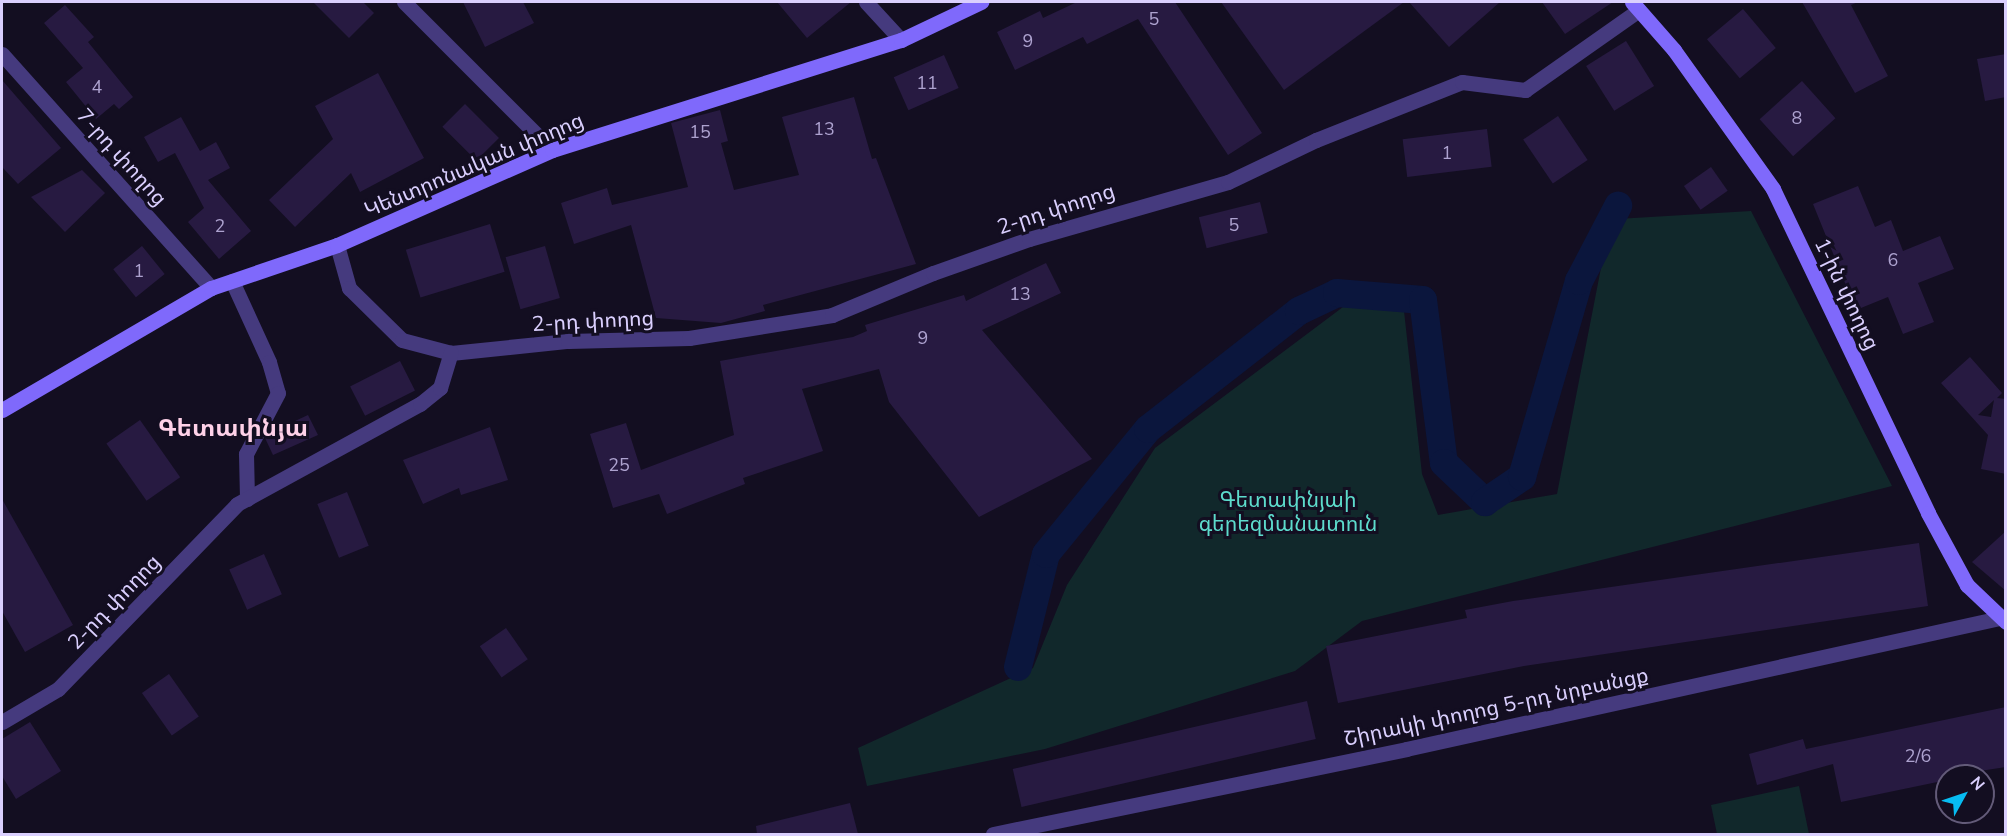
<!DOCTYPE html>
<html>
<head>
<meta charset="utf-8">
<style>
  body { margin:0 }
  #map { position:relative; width:2007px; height:836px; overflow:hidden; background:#130e21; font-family:"Nunito Sans","Noto Sans Armenian",sans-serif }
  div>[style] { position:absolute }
  .green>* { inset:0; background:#11282b }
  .canal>* { height:28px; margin:-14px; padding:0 14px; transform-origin:14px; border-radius:14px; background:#0b163d }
  .building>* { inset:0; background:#271a41; transform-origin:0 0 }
  .minor>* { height:15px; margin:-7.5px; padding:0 7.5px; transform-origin:7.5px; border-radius:7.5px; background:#453a7e }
  .tertiary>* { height:15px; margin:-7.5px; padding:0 7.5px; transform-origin:7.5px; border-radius:7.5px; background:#453a7e }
  .secondary>* { height:15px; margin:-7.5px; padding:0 7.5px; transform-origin:7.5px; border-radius:7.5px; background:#7f69fb }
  span { translate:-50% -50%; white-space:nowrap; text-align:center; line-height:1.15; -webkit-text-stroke:6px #130e21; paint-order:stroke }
  .number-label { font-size:18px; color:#ada2cf }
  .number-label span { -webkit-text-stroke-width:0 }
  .street-label { font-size:21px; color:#dacffe }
  .park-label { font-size:21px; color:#5ddbcc }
  .quarter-label { font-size:24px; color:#fed1e8; font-weight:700 }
  .frame { position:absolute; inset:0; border:3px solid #dacffe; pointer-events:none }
  .north { position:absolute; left:1935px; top:764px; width:60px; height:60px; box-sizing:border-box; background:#130e21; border:2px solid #635b79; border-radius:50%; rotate:50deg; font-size:16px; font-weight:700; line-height:24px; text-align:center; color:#dacffe }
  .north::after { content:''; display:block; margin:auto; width:21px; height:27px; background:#07bcf2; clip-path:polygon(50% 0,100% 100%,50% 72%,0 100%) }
</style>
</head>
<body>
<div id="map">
  <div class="green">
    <i style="clip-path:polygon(1751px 211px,1892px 486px,1362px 621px,1295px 671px,1045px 749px,867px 786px,858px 748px,1033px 668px,1067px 585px,1155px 448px,1351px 301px,1404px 311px,1422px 474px,1438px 515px,1557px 494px,1607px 237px,1617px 219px)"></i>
    <i style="clip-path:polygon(1799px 786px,1809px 834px,1717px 834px,1711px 805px)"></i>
  </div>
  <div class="canal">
    <i style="left:1018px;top:667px;width:116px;rotate:-76.1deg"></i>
    <i style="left:1046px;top:554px;width:161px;rotate:-50.8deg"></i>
    <i style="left:1148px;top:429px;width:192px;rotate:-38deg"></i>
    <i style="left:1299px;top:311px;width:42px;rotate:-25.3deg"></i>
    <i style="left:1337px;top:293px;width:86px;rotate:4.7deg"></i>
    <i style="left:1423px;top:300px;width:164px;rotate:82.7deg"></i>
    <i style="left:1444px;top:463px;width:57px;rotate:43.6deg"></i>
    <i style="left:1485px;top:502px;width:45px;rotate:-34deg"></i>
    <i style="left:1522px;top:477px;width:204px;rotate:-73.8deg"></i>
    <i style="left:1579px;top:281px;width:85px;rotate:-62.5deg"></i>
  </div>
  <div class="building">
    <i style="clip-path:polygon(313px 2px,363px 2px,374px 13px,349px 38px)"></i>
    <i style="clip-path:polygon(463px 2px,523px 2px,534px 23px,485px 47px)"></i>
    <i style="clip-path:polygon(777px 2px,851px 2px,807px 38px)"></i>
    <i style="clip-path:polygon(1077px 2px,1175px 2px,1262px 133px,1228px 155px,1138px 19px,1087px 44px,1083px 37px,1015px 70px,997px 32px,1040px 11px,1043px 18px)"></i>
    <i style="clip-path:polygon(1221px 2px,1404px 2px,1284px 90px)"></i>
    <i style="clip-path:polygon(1409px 2px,1500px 2px,1449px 47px)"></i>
    <i style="clip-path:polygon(1542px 2px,1613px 2px,1565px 34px)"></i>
    <i style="clip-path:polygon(1802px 2px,1858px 2px,1851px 5px,1888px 76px,1855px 93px)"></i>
    <i style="clip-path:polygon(65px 5px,94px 37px,88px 42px,133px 97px,119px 109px,114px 104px,96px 119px,66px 82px,83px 68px,44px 23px)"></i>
    <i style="left:1743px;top:9px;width:51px;height:47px;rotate:50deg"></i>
    <i style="left:1626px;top:41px;width:53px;height:47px;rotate:58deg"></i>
    <i style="clip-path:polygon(2006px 54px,2006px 97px,1985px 101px,1977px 59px)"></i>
    <i style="left:944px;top:55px;width:36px;height:55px;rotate:66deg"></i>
    <i style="clip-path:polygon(378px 73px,424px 158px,360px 192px,351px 173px,295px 227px,269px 200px,333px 139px,315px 106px)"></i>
    <i style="clip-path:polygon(2px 80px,61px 148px,18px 184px,2px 167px)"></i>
    <i style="left:1802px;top:81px;width:50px;height:57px;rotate:48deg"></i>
    <i style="clip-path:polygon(854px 97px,872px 159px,876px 158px,916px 264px,763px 305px,765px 311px,721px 323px,656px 318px,631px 225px,574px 244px,561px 203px,607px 188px,612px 205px,688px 187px,671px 123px,720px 110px,728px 141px,721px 143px,734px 190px,799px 175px,782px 117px)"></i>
    <i style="left:465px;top:104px;width:48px;height:32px;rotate:45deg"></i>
    <i style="left:1558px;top:116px;width:53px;height:42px;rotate:56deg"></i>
    <i style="clip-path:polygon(181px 117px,200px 151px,216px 142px,230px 168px,208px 180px,251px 231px,219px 259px,188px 222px,204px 208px,175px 153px,158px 162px,144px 137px)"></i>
    <i style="left:1487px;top:129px;width:38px;height:85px;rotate:83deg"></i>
    <i style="left:1711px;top:167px;width:29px;height:33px;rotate:55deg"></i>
    <i style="clip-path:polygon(82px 170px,105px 193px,65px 232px,31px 197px)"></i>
    <i style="clip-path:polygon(1858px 186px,1875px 227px,1891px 220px,1903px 251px,1940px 236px,1954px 269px,1918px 283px,1934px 322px,1903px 334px,1888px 297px,1856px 310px,1813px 204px)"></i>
    <i style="left:1260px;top:202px;width:32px;height:63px;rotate:76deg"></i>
    <i style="left:490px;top:224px;width:50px;height:88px;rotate:73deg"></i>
    <i style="left:142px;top:246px;width:36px;height:37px;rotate:51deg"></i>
    <i style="left:545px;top:246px;width:54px;height:41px;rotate:74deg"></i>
    <i style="clip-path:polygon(1046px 263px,1061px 293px,982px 330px,1092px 459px,979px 517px,889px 402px,879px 369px,802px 389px,823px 451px,743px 478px,745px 484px,667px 514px,659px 494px,613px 508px,590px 434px,626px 423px,641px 470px,734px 435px,720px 361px,853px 337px,867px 331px,865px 325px,964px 295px,966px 301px)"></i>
    <i style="clip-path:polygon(evenodd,1970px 357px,2002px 393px,1997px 398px,2006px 399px,2006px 474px,1981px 469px,1988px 435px,1941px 383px,1970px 357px,1994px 400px,1991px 417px,1978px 415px,1994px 400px)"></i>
    <i style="left:400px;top:361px;width:33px;height:56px;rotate:63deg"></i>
    <i style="clip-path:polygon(308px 415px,318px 435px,273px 455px,265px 438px,267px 434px)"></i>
    <i style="left:140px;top:420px;width:70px;height:41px;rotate:55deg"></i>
    <i style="clip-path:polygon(490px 427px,508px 480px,461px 495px,459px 488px,423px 504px,403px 460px)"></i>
    <i style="left:347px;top:492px;width:58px;height:32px;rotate:68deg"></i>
    <i style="clip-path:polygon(2px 499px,73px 625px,25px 652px,2px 611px)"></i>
    <i style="clip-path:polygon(2006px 531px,2006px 591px,1972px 562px)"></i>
    <i style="clip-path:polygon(1919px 543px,1928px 606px,1524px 666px,1338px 703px,1326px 646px,1467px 618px,1465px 610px,1513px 601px)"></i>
    <i style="left:264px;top:554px;width:44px;height:38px;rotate:66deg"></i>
    <i style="left:506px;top:628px;width:38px;height:32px;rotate:55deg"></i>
    <i style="left:169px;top:674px;width:52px;height:33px;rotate:55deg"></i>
    <i style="left:1307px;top:701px;width:39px;height:302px;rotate:77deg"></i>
    <i style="clip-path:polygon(2006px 707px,2006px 767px,1947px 776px,1947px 780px,1841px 802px,1833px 764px,1757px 785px,1749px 754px,1803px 739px,1806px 749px)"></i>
    <i style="clip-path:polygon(30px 722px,61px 771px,16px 799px,2px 776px,2px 739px)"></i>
    <i style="clip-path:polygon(850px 803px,858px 834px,757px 834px,756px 826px)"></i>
  </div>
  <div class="minor">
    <i style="left:404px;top:2px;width:209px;rotate:45deg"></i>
    <i style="left:866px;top:2px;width:52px;rotate:47.4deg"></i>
    <i style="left:2px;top:54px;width:314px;rotate:48.2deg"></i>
    <i style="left:337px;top:245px;width:45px;rotate:74.4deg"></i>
    <i style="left:349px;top:288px;width:74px;rotate:44.5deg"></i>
    <i style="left:402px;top:340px;width:51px;rotate:14.9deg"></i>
    <i style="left:451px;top:353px;width:118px;rotate:-5.9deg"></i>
    <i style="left:568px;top:341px;width:121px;rotate:-1.4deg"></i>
    <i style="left:689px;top:338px;width:145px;rotate:-9.1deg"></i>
    <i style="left:832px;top:315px;width:109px;rotate:-22.6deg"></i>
    <i style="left:933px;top:273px;width:102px;rotate:-19.5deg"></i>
    <i style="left:1029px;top:239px;width:207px;rotate:-16deg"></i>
    <i style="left:1228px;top:182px;width:98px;rotate:-25.5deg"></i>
    <i style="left:1316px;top:140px;width:157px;rotate:-21.7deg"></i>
    <i style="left:1462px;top:82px;width:64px;rotate:7.2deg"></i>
    <i style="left:1525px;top:90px;width:139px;rotate:-35.1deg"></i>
    <i style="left:232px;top:281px;width:89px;rotate:65.4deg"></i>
    <i style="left:269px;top:362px;width:32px;rotate:74deg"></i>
    <i style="left:278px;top:393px;width:69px;rotate:117.7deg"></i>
    <i style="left:246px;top:454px;width:45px;rotate:88.7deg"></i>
    <i style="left:2px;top:722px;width:65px;rotate:-30.5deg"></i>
    <i style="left:58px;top:689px;width:257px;rotate:-45.9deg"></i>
    <i style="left:237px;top:504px;width:209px;rotate:-28.7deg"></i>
    <i style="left:420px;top:404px;width:26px;rotate:-39deg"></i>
    <i style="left:440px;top:388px;width:37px;rotate:-73deg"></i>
  </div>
  <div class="tertiary">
    <i style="left:993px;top:834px;width:422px;rotate:-11.6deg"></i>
    <i style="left:1406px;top:749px;width:608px;rotate:-12.44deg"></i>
  </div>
  <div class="secondary">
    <i style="left:1632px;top:2px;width:64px;rotate:48.8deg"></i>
    <i style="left:1674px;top:50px;width:171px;rotate:54.5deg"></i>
    <i style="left:1773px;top:189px;width:359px;rotate:64.4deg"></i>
    <i style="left:1928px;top:513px;width:82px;rotate:61.6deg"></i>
    <i style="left:1967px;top:585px;width:54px;rotate:43.5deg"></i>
    <i style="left:2px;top:410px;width:242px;rotate:-30.3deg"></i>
    <i style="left:211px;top:288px;width:133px;rotate:-18.8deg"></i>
    <i style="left:337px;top:245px;width:235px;rotate:-23.8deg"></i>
    <i style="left:552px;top:150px;width:366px;rotate:-17.5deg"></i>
    <i style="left:901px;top:40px;width:89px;rotate:-25.4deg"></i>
  </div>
  <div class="number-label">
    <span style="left:1154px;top:19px">5</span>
    <span style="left:1028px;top:41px">9</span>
    <span style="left:927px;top:83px">11</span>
    <span style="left:97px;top:87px">4</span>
    <span style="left:1797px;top:118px">8</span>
    <span style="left:824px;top:129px">13</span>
    <span style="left:700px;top:132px">15</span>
    <span style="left:1447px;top:153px">1</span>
    <span style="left:1234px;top:225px">5</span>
    <span style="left:220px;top:226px">2</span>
    <span style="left:1893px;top:260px">6</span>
    <span style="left:139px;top:271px">1</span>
    <span style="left:1020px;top:294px">13</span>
    <span style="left:923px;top:338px">9</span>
    <span style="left:619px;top:465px">25</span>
    <span style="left:1918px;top:756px">2/6</span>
  </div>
  <div class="street-label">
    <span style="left:122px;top:157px;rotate:48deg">7-րդ փողոց</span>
    <span style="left:474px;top:165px;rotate:-23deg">Կենտրոնական փողոց</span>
    <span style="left:1056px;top:209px;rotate:-18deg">2-րդ փողոց</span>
    <span style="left:1847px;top:294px;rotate:64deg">1-ին փողոց</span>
    <span style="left:593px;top:321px;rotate:-3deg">2-րդ փողոց</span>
    <span style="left:114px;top:602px;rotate:-46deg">2-րդ փողոց</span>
    <span style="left:1496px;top:707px;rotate:-12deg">Շիրակի փողոց 5-րդ նրբանցք</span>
  </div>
  <div class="park-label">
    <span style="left:1288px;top:512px">Գետափնյաի<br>գերեզմանատուն</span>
  </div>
  <div class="quarter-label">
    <span style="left:233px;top:429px">Գետափնյա</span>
  </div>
  <div class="frame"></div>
  <div class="north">N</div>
</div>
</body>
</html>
